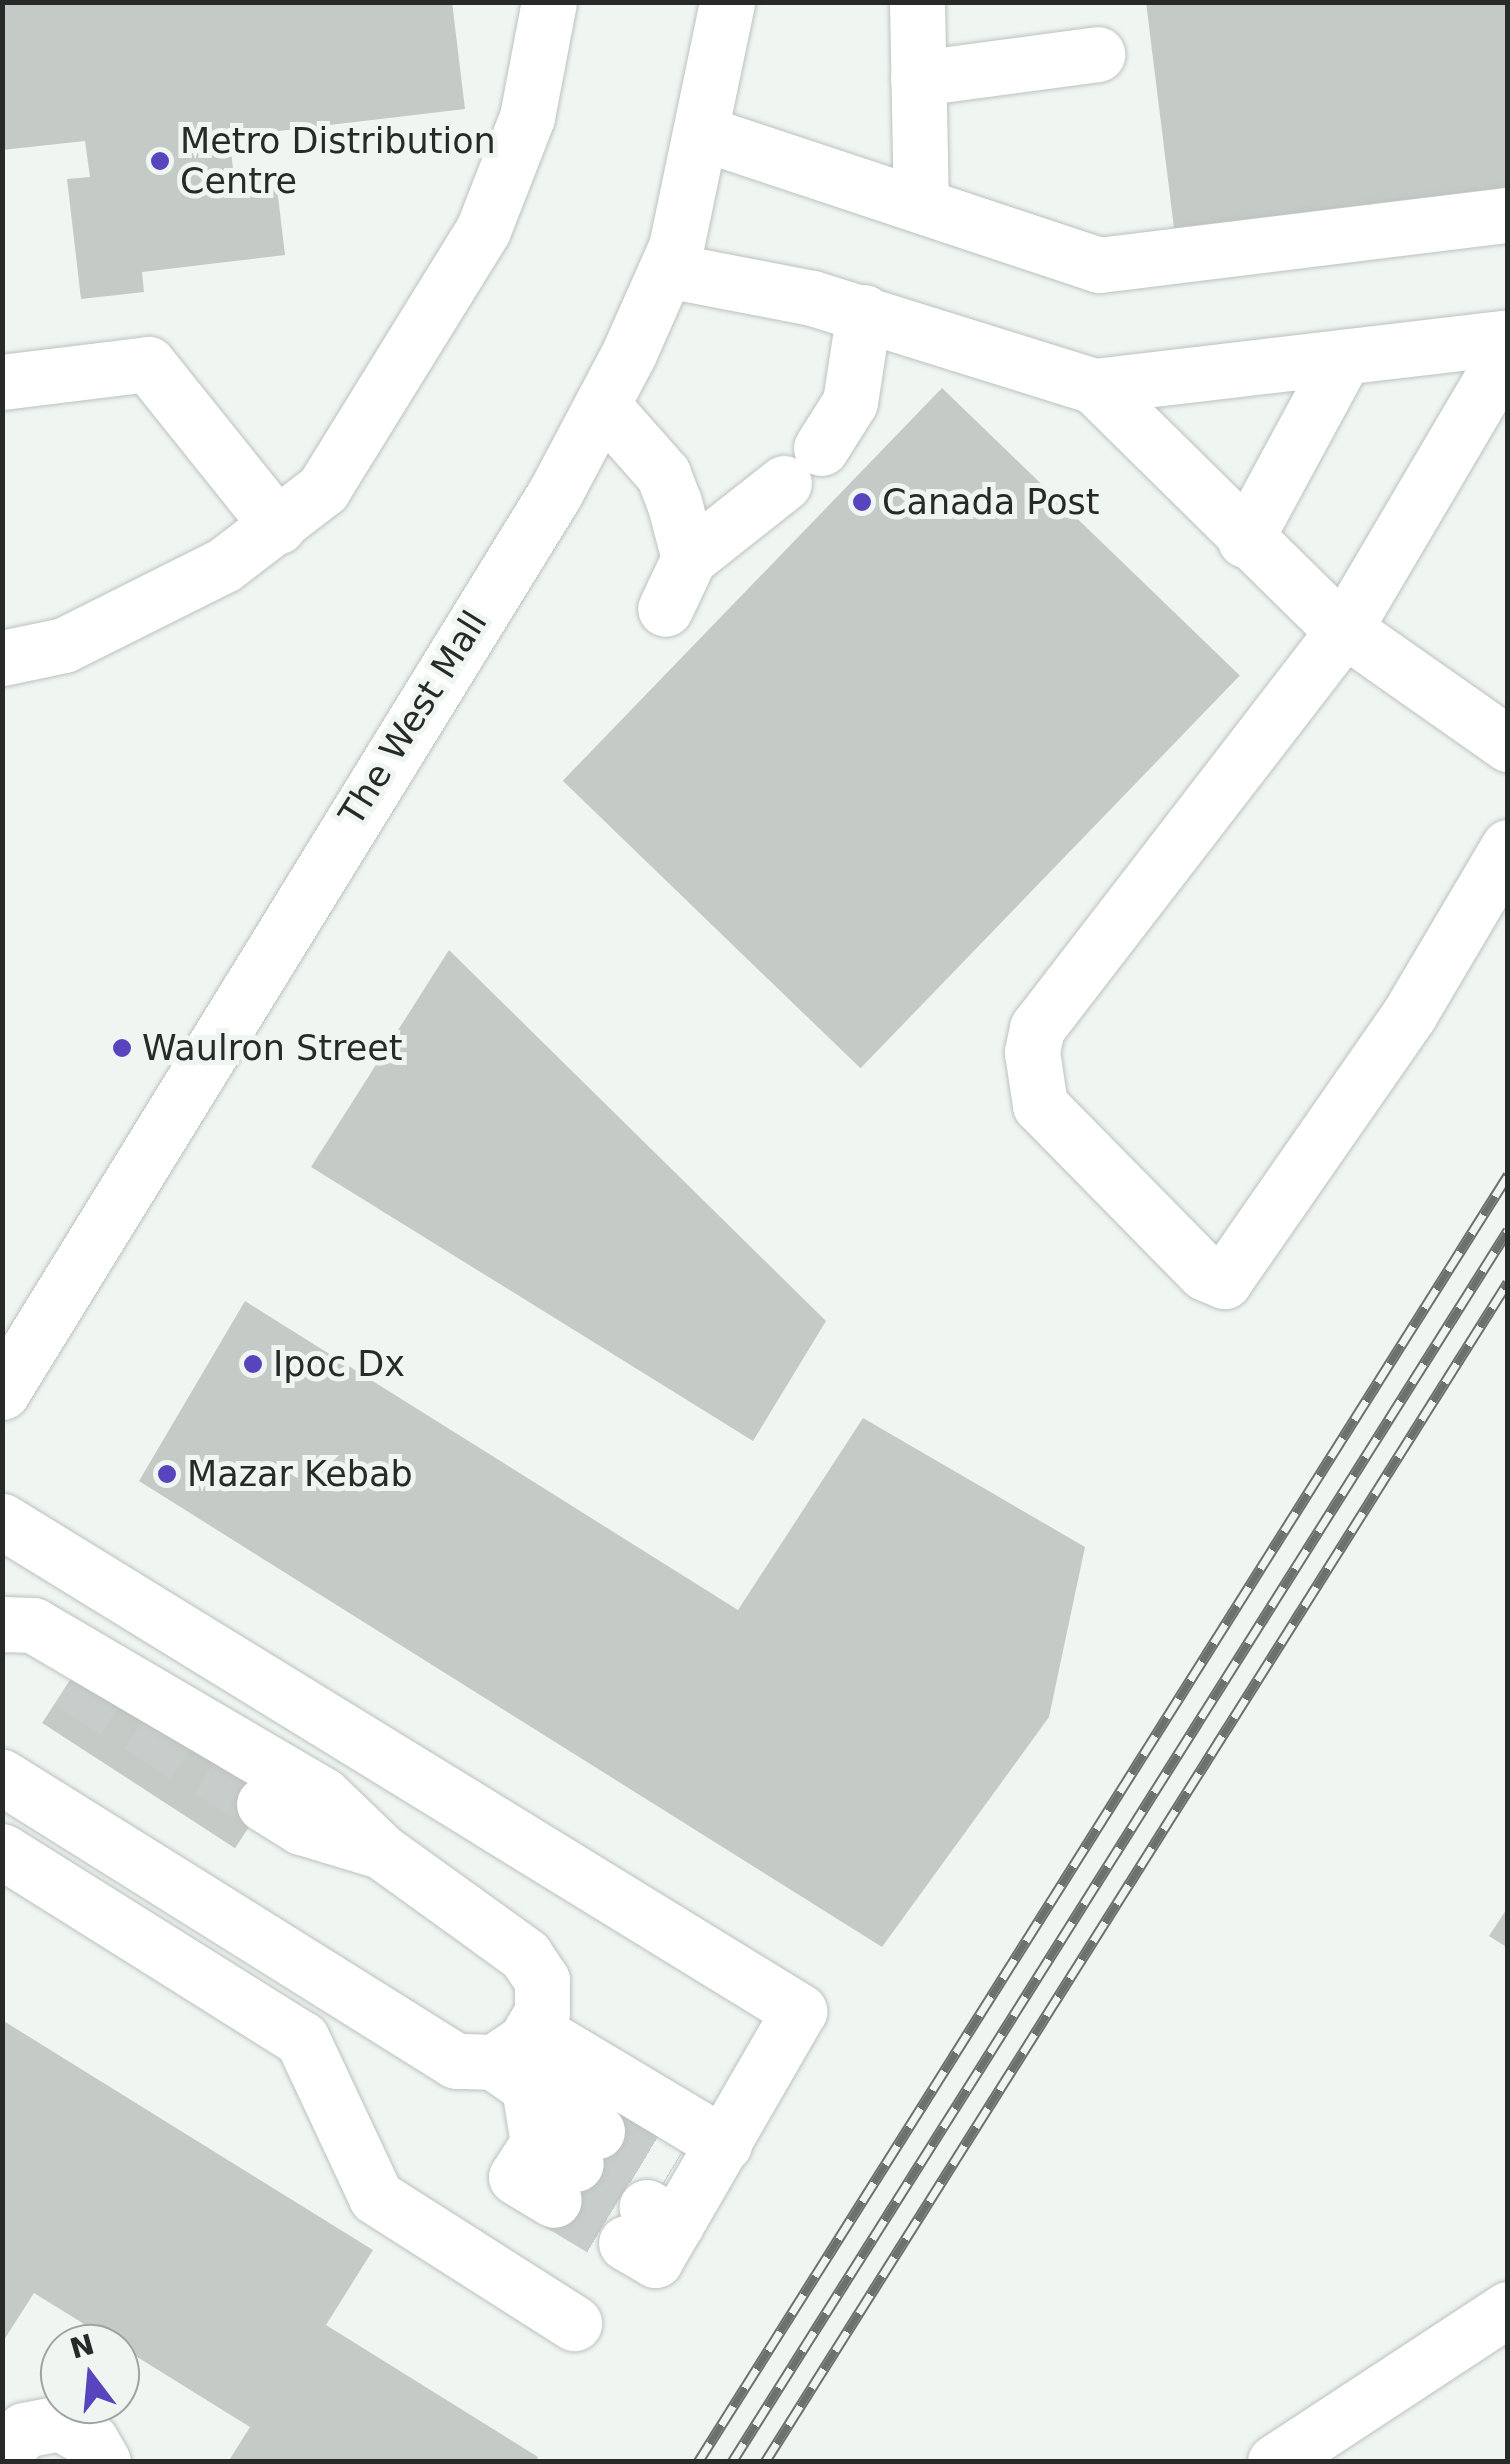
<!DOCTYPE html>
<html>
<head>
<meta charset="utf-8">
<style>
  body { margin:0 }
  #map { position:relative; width:1510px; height:2464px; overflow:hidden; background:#eff6f2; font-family:"DejaVu Sans",sans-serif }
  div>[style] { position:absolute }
  .building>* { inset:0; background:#c4cac6; transform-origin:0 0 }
  .minor-tunnel>* { height:55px; margin-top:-27.5px; transform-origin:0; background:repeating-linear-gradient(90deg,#c7cdca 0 55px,transparent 0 83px) }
  .roads { filter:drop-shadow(0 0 2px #bcc1be) drop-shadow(0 0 2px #bcc1be) }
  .minor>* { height:55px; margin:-27.5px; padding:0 27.5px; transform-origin:27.5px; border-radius:27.5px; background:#fff }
  .major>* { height:55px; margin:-27.5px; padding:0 27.5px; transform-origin:27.5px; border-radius:27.5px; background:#fff }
  .rail>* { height:11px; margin-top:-5.5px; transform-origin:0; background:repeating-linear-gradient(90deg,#eff6f2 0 22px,#6d716e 0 44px); box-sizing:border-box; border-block:2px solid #6d716e }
  .dots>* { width:28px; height:28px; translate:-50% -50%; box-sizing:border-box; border:5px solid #eff6f2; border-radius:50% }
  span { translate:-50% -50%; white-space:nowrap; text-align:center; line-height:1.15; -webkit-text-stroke:10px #eff6f2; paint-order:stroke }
  .poi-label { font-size:35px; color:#282a29 }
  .left { translate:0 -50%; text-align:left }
  .street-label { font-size:35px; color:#282a29 }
  .frame { position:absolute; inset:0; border:5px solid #282a29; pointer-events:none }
  .north { position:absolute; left:40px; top:2324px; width:100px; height:100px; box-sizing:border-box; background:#eff6f2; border:2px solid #9fa4a2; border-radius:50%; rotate:344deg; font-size:28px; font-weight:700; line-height:40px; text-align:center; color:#282a29 }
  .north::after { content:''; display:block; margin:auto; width:35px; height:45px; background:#5845bd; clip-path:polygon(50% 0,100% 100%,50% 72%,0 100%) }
</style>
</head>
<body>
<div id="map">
  <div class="building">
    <i style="clip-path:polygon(2px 2px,452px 2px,465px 109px,229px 137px,234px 176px,275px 171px,285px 255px,142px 272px,144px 292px,81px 299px,67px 179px,90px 177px,85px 141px,2px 150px)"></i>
    <i style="clip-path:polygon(1146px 2px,1508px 2px,1508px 187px,1174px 228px)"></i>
    <i style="left:942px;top:388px;width:414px;height:546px;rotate:44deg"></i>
    <i style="clip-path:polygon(449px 950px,826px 1321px,753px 1441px,311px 1167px)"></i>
    <i style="clip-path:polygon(245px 1301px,738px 1610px,863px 1418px,1085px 1547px,1049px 1717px,882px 1947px,139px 1481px)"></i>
    <i style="left:83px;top:1660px;width:230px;height:75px;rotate:33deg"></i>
    <i style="clip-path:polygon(1508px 1907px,1508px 1948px,1489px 1936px)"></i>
    <i style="clip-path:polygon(2px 2020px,373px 2250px,326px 2325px,538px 2457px,535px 2462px,228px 2462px,250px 2427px,34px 2293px,2px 2343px)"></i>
  </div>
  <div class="minor-tunnel">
    <i style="left:69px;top:1681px;width:231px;rotate:32.2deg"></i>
    <i style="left:597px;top:2131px;width:84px;rotate:30.8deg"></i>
    <i style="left:576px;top:2164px;width:83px;rotate:31.2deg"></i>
    <i style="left:554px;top:2200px;width:84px;rotate:30.8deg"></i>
  </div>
  <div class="roads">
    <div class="minor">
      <i style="left:917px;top:2px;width:201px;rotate:88.9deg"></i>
      <i style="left:918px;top:78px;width:181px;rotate:-7.6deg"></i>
      <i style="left:702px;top:133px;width:418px;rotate:18.4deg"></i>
      <i style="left:1099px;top:265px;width:412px;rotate:-7deg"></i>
      <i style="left:667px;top:270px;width:148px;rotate:10.9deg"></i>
      <i style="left:812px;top:298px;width:295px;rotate:17.3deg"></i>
      <i style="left:1094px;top:386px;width:332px;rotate:44.6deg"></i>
      <i style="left:1330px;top:619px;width:218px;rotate:35.1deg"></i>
      <i style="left:1508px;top:351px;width:325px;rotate:120.5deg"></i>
      <i style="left:1343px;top:631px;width:501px;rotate:127.62deg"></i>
      <i style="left:1037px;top:1028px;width:25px;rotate:102deg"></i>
      <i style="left:1032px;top:1052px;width:54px;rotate:81.4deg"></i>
      <i style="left:1040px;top:1105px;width:235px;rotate:45.5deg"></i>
      <i style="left:1205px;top:1273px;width:21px;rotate:23deg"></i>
      <i style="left:1224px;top:1281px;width:326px;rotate:-55.2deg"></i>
      <i style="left:1410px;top:1013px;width:193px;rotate:-59.4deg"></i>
      <i style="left:2px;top:382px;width:147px;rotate:-7deg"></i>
      <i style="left:148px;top:364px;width:208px;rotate:51.3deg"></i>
      <i style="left:1094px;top:386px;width:417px;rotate:-6.7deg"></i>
      <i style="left:602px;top:405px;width:92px;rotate:48.5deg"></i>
      <i style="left:663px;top:474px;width:30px;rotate:69deg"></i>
      <i style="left:674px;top:502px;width:58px;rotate:75deg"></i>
      <i style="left:689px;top:558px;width:56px;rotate:115.2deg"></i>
      <i style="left:821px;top:448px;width:54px;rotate:-57.8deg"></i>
      <i style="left:850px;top:402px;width:91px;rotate:-81.2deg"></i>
      <i style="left:1245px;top:540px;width:208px;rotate:-61.6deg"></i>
      <i style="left:689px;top:558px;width:121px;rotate:-38.3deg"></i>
      <i style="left:2px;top:658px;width:63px;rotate:-11.8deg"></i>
      <i style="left:64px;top:645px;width:179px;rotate:-26.6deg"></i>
      <i style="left:224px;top:565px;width:125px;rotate:-37.5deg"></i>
      <i style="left:323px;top:489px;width:304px;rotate:-58.3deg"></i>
      <i style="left:483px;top:230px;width:121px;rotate:-68.7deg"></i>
      <i style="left:527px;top:117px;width:117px;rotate:-79.2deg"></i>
      <i style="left:2px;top:1521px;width:936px;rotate:31.58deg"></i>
      <i style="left:799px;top:2011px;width:246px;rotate:120deg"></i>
      <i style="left:676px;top:2224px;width:34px;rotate:-150deg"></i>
      <i style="left:2px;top:1624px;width:31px;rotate:2deg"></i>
      <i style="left:33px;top:1625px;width:336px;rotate:30.4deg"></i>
      <i style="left:323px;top:1795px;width:81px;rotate:44deg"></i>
      <i style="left:381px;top:1851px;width:178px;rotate:35.8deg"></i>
      <i style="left:525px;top:1955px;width:30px;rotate:56deg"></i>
      <i style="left:542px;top:1980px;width:32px;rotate:90deg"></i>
      <i style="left:542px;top:2012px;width:34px;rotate:120deg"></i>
      <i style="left:525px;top:2041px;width:37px;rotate:146deg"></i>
      <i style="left:494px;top:2062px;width:38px;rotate:-178deg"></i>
      <i style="left:456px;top:2061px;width:536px;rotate:-147.97deg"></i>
      <i style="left:264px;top:1804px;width:44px;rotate:31.9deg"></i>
      <i style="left:301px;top:1827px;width:76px;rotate:16.8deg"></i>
      <i style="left:2px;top:1851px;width:354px;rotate:32.1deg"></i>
      <i style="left:302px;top:2039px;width:174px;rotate:64.9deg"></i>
      <i style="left:376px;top:2197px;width:235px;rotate:32.5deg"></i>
      <i style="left:532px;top:2029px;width:224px;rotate:30.9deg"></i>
      <i style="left:494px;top:2062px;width:43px;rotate:35.5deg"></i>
      <i style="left:529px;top:2087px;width:57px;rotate:80.9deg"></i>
      <i style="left:538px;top:2143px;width:43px;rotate:28.9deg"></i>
      <i style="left:529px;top:2087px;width:81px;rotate:32.9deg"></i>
      <i style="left:538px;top:2143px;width:40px;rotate:122.9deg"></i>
      <i style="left:516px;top:2177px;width:44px;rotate:31.2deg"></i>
      <i style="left:626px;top:2243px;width:34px;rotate:30deg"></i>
      <i style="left:655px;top:2260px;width:42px;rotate:-59.7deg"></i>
      <i style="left:2px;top:2454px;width:33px;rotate:-47deg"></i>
      <i style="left:24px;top:2430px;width:37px;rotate:-11deg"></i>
      <i style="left:60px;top:2423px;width:36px;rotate:30deg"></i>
      <i style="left:91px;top:2441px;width:24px;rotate:60deg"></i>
      <i style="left:1275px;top:2462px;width:279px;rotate:-33.3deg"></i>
    </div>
    <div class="major">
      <i style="left:2px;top:1392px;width:1055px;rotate:-58.4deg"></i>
      <i style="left:555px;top:493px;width:158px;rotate:-62.1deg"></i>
      <i style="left:629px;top:353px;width:116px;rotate:-66.1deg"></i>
      <i style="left:676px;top:247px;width:250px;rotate:-78.2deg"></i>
    </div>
  </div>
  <div class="rail">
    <i style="left:698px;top:2462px;width:1521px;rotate:-57.81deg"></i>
    <i style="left:732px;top:2462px;width:1456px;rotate:-57.79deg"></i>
    <i style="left:765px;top:2462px;width:1394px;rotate:-57.8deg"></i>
  </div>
  <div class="dots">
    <i style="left:160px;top:161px;background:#5845bd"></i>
    <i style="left:862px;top:502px;background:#5845bd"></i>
    <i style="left:122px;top:1048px;background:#5845bd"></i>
    <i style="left:253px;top:1364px;background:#5845bd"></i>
    <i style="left:167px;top:1474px;background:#5845bd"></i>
  </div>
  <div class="poi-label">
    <span class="left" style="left:180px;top:161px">Metro Distribution<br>Centre</span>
    <span class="left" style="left:882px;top:502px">Canada Post</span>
    <span class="left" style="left:142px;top:1048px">Waulron Street</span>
    <span class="left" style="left:273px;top:1364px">Ipoc Dx</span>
    <span class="left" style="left:187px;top:1474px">Mazar Kebab</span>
  </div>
  <div class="street-label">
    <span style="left:413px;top:718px;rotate:-58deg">The West Mall</span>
  </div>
  <div class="frame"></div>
  <div class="north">N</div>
</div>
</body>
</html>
